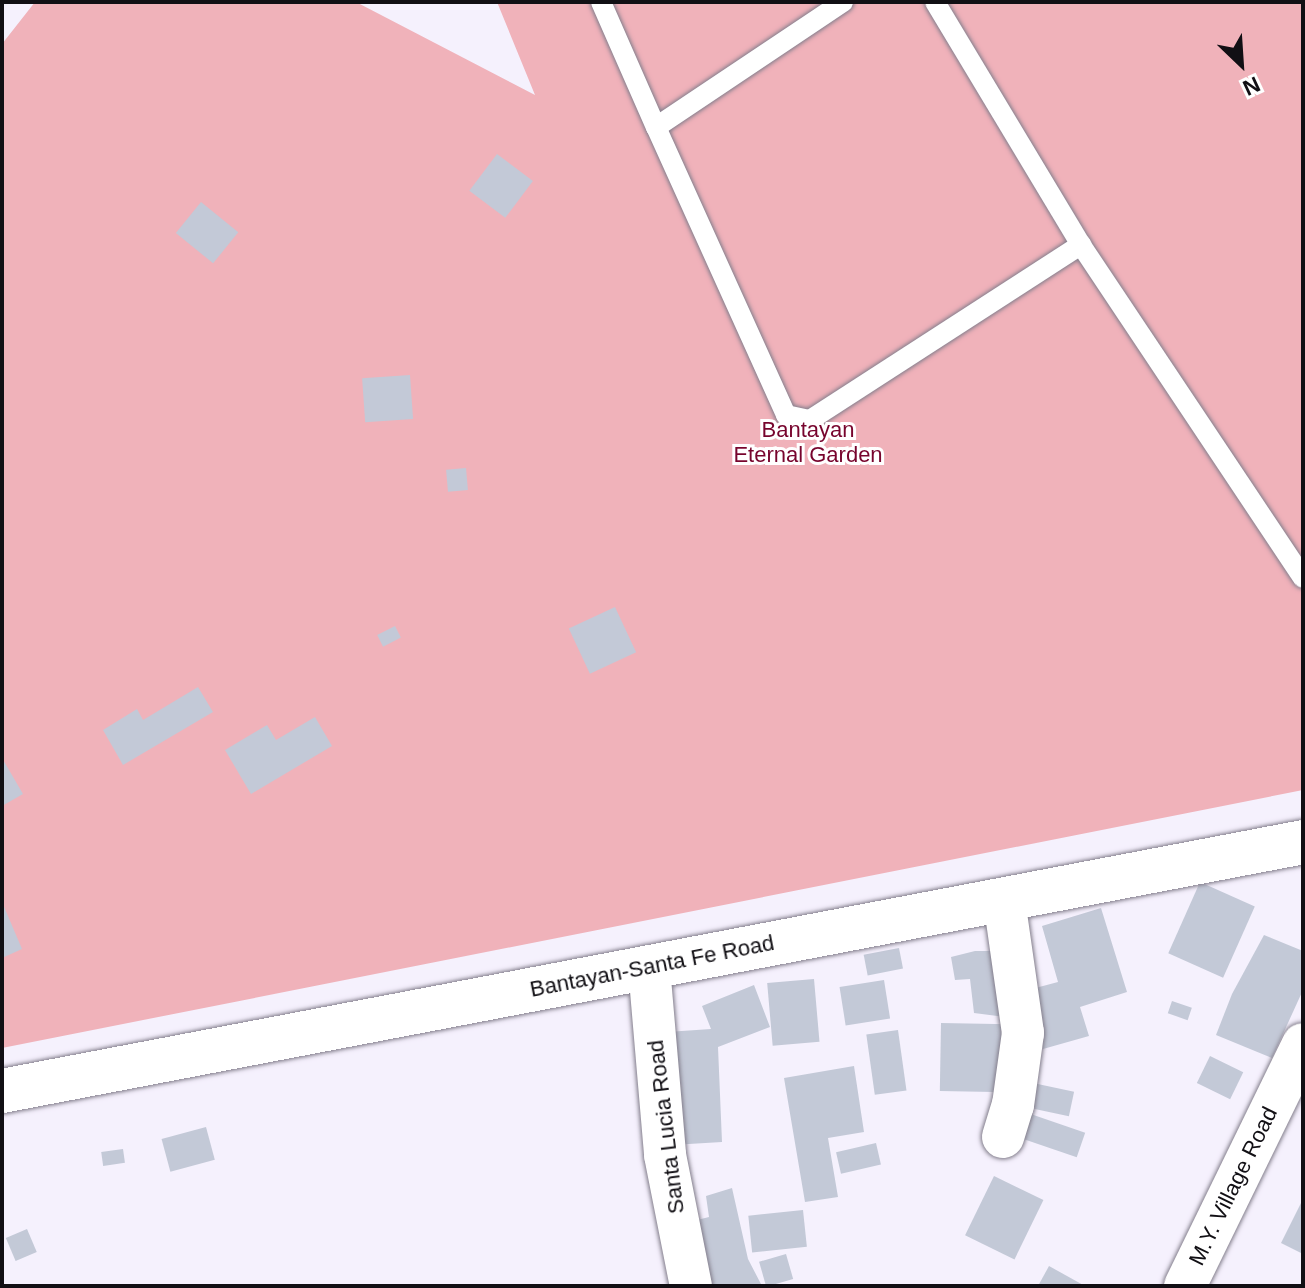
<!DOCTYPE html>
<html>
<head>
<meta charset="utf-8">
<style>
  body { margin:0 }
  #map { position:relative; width:1305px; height:1288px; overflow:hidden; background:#f5f1fd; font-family:Helvetica,sans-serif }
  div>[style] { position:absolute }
  .green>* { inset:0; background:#f0b2ba }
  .building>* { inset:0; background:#c3c9d7; transform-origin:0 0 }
  .roads { filter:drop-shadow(0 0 2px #837e8c) drop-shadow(0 0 2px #837e8c) }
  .lane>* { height:20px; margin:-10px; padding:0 10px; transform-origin:10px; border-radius:10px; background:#fff }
  .street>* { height:42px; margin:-21px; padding:0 21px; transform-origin:21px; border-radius:21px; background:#fff }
  .secondary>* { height:44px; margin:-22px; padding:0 22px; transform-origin:22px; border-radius:22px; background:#fff }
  span { translate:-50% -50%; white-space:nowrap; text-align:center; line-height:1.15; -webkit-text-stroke:6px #fff; paint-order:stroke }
  .park-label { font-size:22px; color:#77042d }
  .street-label { font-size:22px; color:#110f14 }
  .frame { position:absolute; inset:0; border:4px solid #110f14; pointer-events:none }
  .north { position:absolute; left:1201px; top:24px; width:80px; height:80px; -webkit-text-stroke:6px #fff; paint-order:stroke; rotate:155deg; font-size:22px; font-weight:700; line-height:32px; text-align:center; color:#110f14 }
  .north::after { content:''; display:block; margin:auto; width:28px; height:36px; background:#110f14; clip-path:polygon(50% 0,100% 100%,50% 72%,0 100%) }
</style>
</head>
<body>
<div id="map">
  <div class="green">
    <i style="clip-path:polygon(35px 2px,356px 2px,535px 95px,497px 2px,1303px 2px,1303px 790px,2px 1048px,2px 44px)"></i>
  </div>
  <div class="building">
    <i style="left:497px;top:154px;width:45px;height:46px;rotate:37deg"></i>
    <i style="left:201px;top:202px;width:48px;height:40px;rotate:39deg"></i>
    <i style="left:410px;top:375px;width:44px;height:48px;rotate:86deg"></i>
    <i style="left:466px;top:468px;width:22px;height:20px;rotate:85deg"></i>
    <i style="left:615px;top:607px;width:50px;height:51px;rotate:65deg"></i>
    <i style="left:395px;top:626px;width:13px;height:20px;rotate:63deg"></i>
    <i style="clip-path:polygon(198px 687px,213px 712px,123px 765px,103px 730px,137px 709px,143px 720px)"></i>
    <i style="clip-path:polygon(315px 717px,332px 746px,251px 794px,225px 750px,267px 725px,276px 740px)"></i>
    <i style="clip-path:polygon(2px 758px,23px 794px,2px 806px)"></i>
    <i style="left:1200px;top:882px;width:60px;height:78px;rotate:24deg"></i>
    <i style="clip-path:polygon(2px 902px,22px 949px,2px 958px)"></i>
    <i style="clip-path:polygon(1101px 908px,1127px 992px,1080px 1007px,1089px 1036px,1043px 1049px,1028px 990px,1058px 982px,1042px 926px)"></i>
    <i style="clip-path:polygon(1264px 935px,1303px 951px,1303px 990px,1272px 1058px,1216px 1035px,1232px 994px)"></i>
    <i style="left:899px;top:948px;width:21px;height:36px;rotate:79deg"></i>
    <i style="clip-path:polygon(975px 951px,1002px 951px,1013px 1018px,974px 1013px,970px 979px,955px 980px,951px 957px)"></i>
    <i style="left:814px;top:979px;width:63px;height:47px;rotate:85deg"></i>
    <i style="left:884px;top:980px;width:39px;height:45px;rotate:81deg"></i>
    <i style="clip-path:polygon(754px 985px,770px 1027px,718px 1047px,722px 1142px,672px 1145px,667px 1032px,711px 1029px,702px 1006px)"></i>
    <i style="left:1172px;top:1001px;width:21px;height:13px;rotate:19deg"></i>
    <i style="left:941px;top:1023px;width:68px;height:68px;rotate:1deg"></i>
    <i style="left:898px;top:1030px;width:61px;height:32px;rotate:82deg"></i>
    <i style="left:1210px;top:1056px;width:37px;height:30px;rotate:26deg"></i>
    <i style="clip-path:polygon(854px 1066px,864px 1132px,828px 1138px,838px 1197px,805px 1202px,784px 1078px)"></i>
    <i style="left:1033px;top:1083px;width:42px;height:25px;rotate:12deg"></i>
    <i style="left:1019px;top:1110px;width:70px;height:26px;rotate:19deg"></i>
    <i style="left:206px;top:1127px;width:34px;height:46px;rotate:75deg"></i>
    <i style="left:876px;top:1143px;width:22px;height:41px;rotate:77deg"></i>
    <i style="left:123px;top:1149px;width:14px;height:22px;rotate:82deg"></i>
    <i style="left:994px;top:1176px;width:55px;height:66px;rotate:26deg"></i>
    <i style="clip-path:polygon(732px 1188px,748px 1259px,762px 1286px,698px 1286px,685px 1223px,709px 1217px,706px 1196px)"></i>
    <i style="clip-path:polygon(1303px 1199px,1303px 1254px,1281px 1243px)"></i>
    <i style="left:803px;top:1210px;width:37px;height:55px;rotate:84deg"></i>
    <i style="left:27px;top:1229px;width:25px;height:23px;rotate:67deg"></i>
    <i style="left:786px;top:1254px;width:26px;height:28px;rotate:74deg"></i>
    <i style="clip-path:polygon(1049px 1266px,1085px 1286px,1038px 1286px)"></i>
  </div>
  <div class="roads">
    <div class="lane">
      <i style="left:601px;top:2px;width:137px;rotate:66.3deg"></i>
      <i style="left:843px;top:2px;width:225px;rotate:146.2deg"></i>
      <i style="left:656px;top:127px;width:316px;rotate:65.7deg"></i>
      <i style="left:786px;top:415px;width:25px;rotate:12deg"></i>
      <i style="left:810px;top:420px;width:323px;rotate:-32.9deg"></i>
      <i style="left:935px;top:2px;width:283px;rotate:59deg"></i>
      <i style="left:1081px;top:245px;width:400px;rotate:56.3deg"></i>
    </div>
    <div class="street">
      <i style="left:649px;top:967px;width:189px;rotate:85.1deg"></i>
      <i style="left:665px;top:1155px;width:134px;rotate:78.8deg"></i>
      <i style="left:1003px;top:1137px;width:34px;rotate:-73deg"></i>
      <i style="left:1013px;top:1105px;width:73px;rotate:-82.1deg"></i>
      <i style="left:1023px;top:1033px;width:135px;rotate:-98.1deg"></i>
      <i style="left:1185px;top:1286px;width:269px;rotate:-64deg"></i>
    </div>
    <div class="secondary">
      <i style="left:2px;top:1091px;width:1325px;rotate:-10.83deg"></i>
    </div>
  </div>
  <div class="park-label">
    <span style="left:808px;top:442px">Bantayan<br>Eternal Garden</span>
  </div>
  <div class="street-label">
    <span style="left:652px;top:966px;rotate:-11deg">Bantayan-Santa Fe Road</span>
    <span style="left:666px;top:1127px;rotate:-97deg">Santa Lucia Road</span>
    <span style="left:1233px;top:1186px;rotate:-64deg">M.Y. Village Road</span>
  </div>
  <div class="frame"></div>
  <div class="north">N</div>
</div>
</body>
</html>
